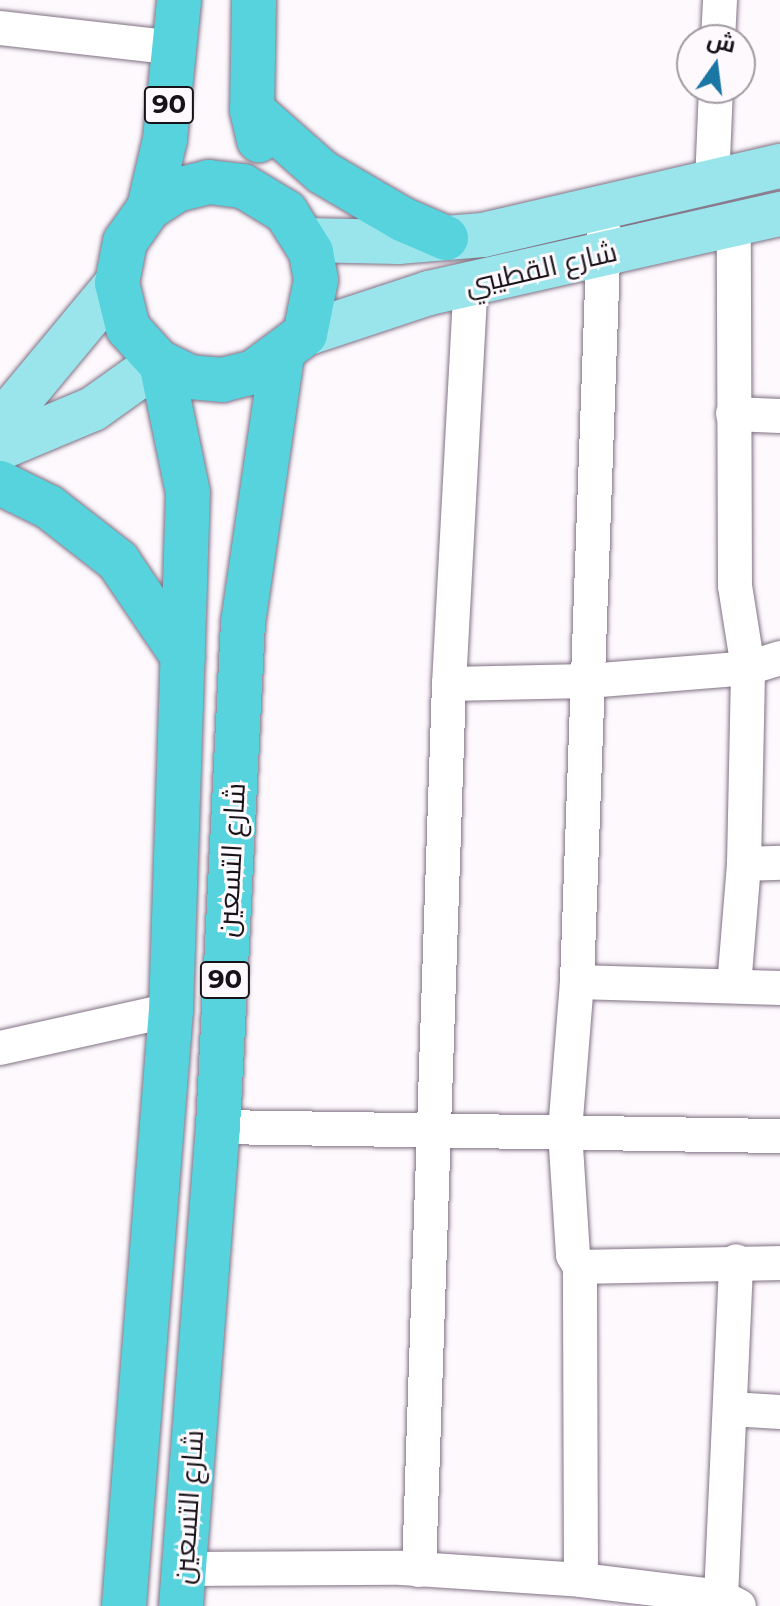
<!DOCTYPE html>
<html>
<head>
<meta charset="utf-8">
<style>
  body { margin:0 }
  #map { position:relative; width:780px; height:1606px; overflow:hidden; background:#fdf9fd; font-family:Montserrat,Cairo,sans-serif }
  div>[style] { position:absolute }
  .roads { filter:drop-shadow(0 0 2px #817184) drop-shadow(0 0 2px #817184) }
  .minor>* { height:34px; margin:-17px; padding:0 17px; transform-origin:17px; border-radius:17px; background:#fff }
  .major>* { height:44px; margin:-22px; padding:0 22px; transform-origin:22px; border-radius:22px; background:#9ae5eb }
  .highway>* { height:44px; margin:-22px; padding:0 22px; transform-origin:22px; border-radius:22px; background:#57d3de }
  span { translate:-50% -50%; white-space:nowrap; text-align:center; line-height:1.15; -webkit-text-stroke:6px #fdf9fd; paint-order:stroke }
  .shield-label span { padding:2px 6px; background:#fdf9fd; border:2px solid; border-radius:6px; -webkit-text-stroke-width:0 }
  .shield-label { font-size:26px; color:#171118; font-weight:700 }
  .street-label { font-size:28px; color:#171118 }
  .north { position:absolute; left:676px; top:24px; width:80px; height:80px; box-sizing:border-box; background:#fdf9fd; border:2px solid #a19ca1; border-radius:50%; rotate:14deg; font-size:22px; font-weight:700; line-height:32px; text-align:center; color:#171118 }
  .north::after { content:''; display:block; margin:auto; width:28px; height:36px; background:#1a77a4; clip-path:polygon(50% 0,100% 100%,50% 72%,0 100%) }
</style>
</head>
<body>
<div id="map">
  <div class="roads">
    <div class="minor">
      <i style="left:0;top:28px;width:177px;rotate:6.5deg"></i>
      <i style="left:718px;top:40px;width:40px;rotate:-87.1deg"></i>
      <i style="left:712px;top:183px;width:95px;rotate:-87.6deg"></i>
      <i style="left:733px;top:414px;width:47px;rotate:2.4deg"></i>
      <i style="left:449px;top:684px;width:139px;rotate:-1.2deg"></i>
      <i style="left:588px;top:681px;width:161px;rotate:-4.6deg"></i>
      <i style="left:748px;top:668px;width:34px;rotate:-17deg"></i>
      <i style="left:744px;top:864px;width:36px;rotate:-2deg"></i>
      <i style="left:577px;top:982px;width:203px;rotate:1.7deg"></i>
      <i style="left:734px;top:986px;width:122px;rotate:-85.3deg"></i>
      <i style="left:744px;top:864px;width:196px;rotate:-88.8deg"></i>
      <i style="left:748px;top:668px;width:83px;rotate:-99deg"></i>
      <i style="left:735px;top:586px;width:361px;rotate:-90.2deg"></i>
      <i style="left:0;top:1048px;width:175px;rotate:-12.5deg"></i>
      <i style="left:218px;top:1127px;width:562px;rotate:0.92deg"></i>
      <i style="left:580px;top:1267px;width:200px;rotate:-1.1deg"></i>
      <i style="left:731px;top:1409px;width:49px;rotate:3.5deg"></i>
      <i style="left:183px;top:1569px;width:219px;rotate:-0.3deg"></i>
      <i style="left:402px;top:1568px;width:179px;rotate:3.8deg"></i>
      <i style="left:581px;top:1580px;width:141px;rotate:6.9deg"></i>
      <i style="left:721px;top:1597px;width:20px;rotate:27deg"></i>
      <i style="left:419px;top:1570px;width:887px;rotate:-88.06deg"></i>
      <i style="left:449px;top:684px;width:402px;rotate:-86.9deg"></i>
      <i style="left:581px;top:1580px;width:313px;rotate:-90.2deg"></i>
      <i style="left:580px;top:1267px;width:14px;rotate:-120deg"></i>
      <i style="left:573px;top:1255px;width:124px;rotate:-93.7deg"></i>
      <i style="left:565px;top:1131px;width:149px;rotate:-85.4deg"></i>
      <i style="left:577px;top:982px;width:750px;rotate:-87.94deg"></i>
      <i style="left:721px;top:1597px;width:336px;rotate:-87.4deg"></i>
    </div>
    <div class="major">
      <i style="left:305px;top:240px;width:93px;rotate:1.2deg"></i>
      <i style="left:398px;top:242px;width:85px;rotate:-4.7deg"></i>
      <i style="left:483px;top:235px;width:305px;rotate:-13.1deg"></i>
      <i style="left:305px;top:334px;width:131px;rotate:-18.3deg"></i>
      <i style="left:429px;top:293px;width:360px;rotate:-12.7deg"></i>
      <i style="left:0;top:424px;width:183px;rotate:-50.3deg"></i>
      <i style="left:0;top:448px;width:101px;rotate:-22.8deg"></i>
      <i style="left:93px;top:409px;width:81px;rotate:-35.5deg"></i>
    </div>
    <div class="highway">
      <i style="left:254px;top:0;width:110px;rotate:91deg"></i>
      <i style="left:252px;top:110px;width:31px;rotate:77deg"></i>
      <i style="left:252px;top:110px;width:94px;rotate:41.5deg"></i>
      <i style="left:322px;top:172px;width:93px;rotate:30.4deg"></i>
      <i style="left:402px;top:219px;width:48px;rotate:23.4deg"></i>
      <i style="left:209px;top:182px;width:34px;rotate:7deg"></i>
      <i style="left:243px;top:186px;width:50px;rotate:31.2deg"></i>
      <i style="left:286px;top:212px;width:47px;rotate:58deg"></i>
      <i style="left:311px;top:252px;width:28px;rotate:80deg"></i>
      <i style="left:316px;top:280px;width:55px;rotate:101.5deg"></i>
      <i style="left:305px;top:334px;width:64px;rotate:143.3deg"></i>
      <i style="left:254px;top:372px;width:32px;rotate:166deg"></i>
      <i style="left:223px;top:380px;width:33px;rotate:-175deg"></i>
      <i style="left:190px;top:377px;width:34px;rotate:-154deg"></i>
      <i style="left:159px;top:362px;width:46px;rotate:-132.4deg"></i>
      <i style="left:128px;top:328px;width:46px;rotate:-103.7deg"></i>
      <i style="left:117px;top:283px;width:42px;rotate:-79deg"></i>
      <i style="left:125px;top:242px;width:42px;rotate:-54.8deg"></i>
      <i style="left:149px;top:208px;width:33px;rotate:-33deg"></i>
      <i style="left:177px;top:190px;width:33px;rotate:-14deg"></i>
      <i style="left:149px;top:208px;width:71px;rotate:-76.9deg"></i>
      <i style="left:165px;top:139px;width:140px;rotate:-84.2deg"></i>
      <i style="left:0;top:483px;width:55px;rotate:26.1deg"></i>
      <i style="left:49px;top:507px;width:88px;rotate:38deg"></i>
      <i style="left:118px;top:561px;width:116px;rotate:55.9deg"></i>
      <i style="left:124px;top:1606px;width:598px;rotate:-85.49deg"></i>
      <i style="left:171px;top:1010px;width:517px;rotate:-88.12deg"></i>
      <i style="left:188px;top:493px;width:133px;rotate:-101.7deg"></i>
      <i style="left:181px;top:1606px;width:480px;rotate:-85.6deg"></i>
      <i style="left:218px;top:1127px;width:505px;rotate:-87.16deg"></i>
      <i style="left:243px;top:623px;width:270px;rotate:-81.7deg"></i>
    </div>
  </div>
  <div class="shield-label">
    <span style="left:169px;top:105px">90</span>
    <span style="left:225px;top:980px">90</span>
  </div>
  <div class="street-label">
    <span style="left:541px;top:268px;rotate:-13deg">شارع القطيبي</span>
    <span style="left:231px;top:860px;rotate:-87deg">شارع التسعين</span>
    <span style="left:188px;top:1507px;rotate:-86deg">شارع التسعين</span>
  </div>
  <div class="north">ش</div>
</div>
</body>
</html>
